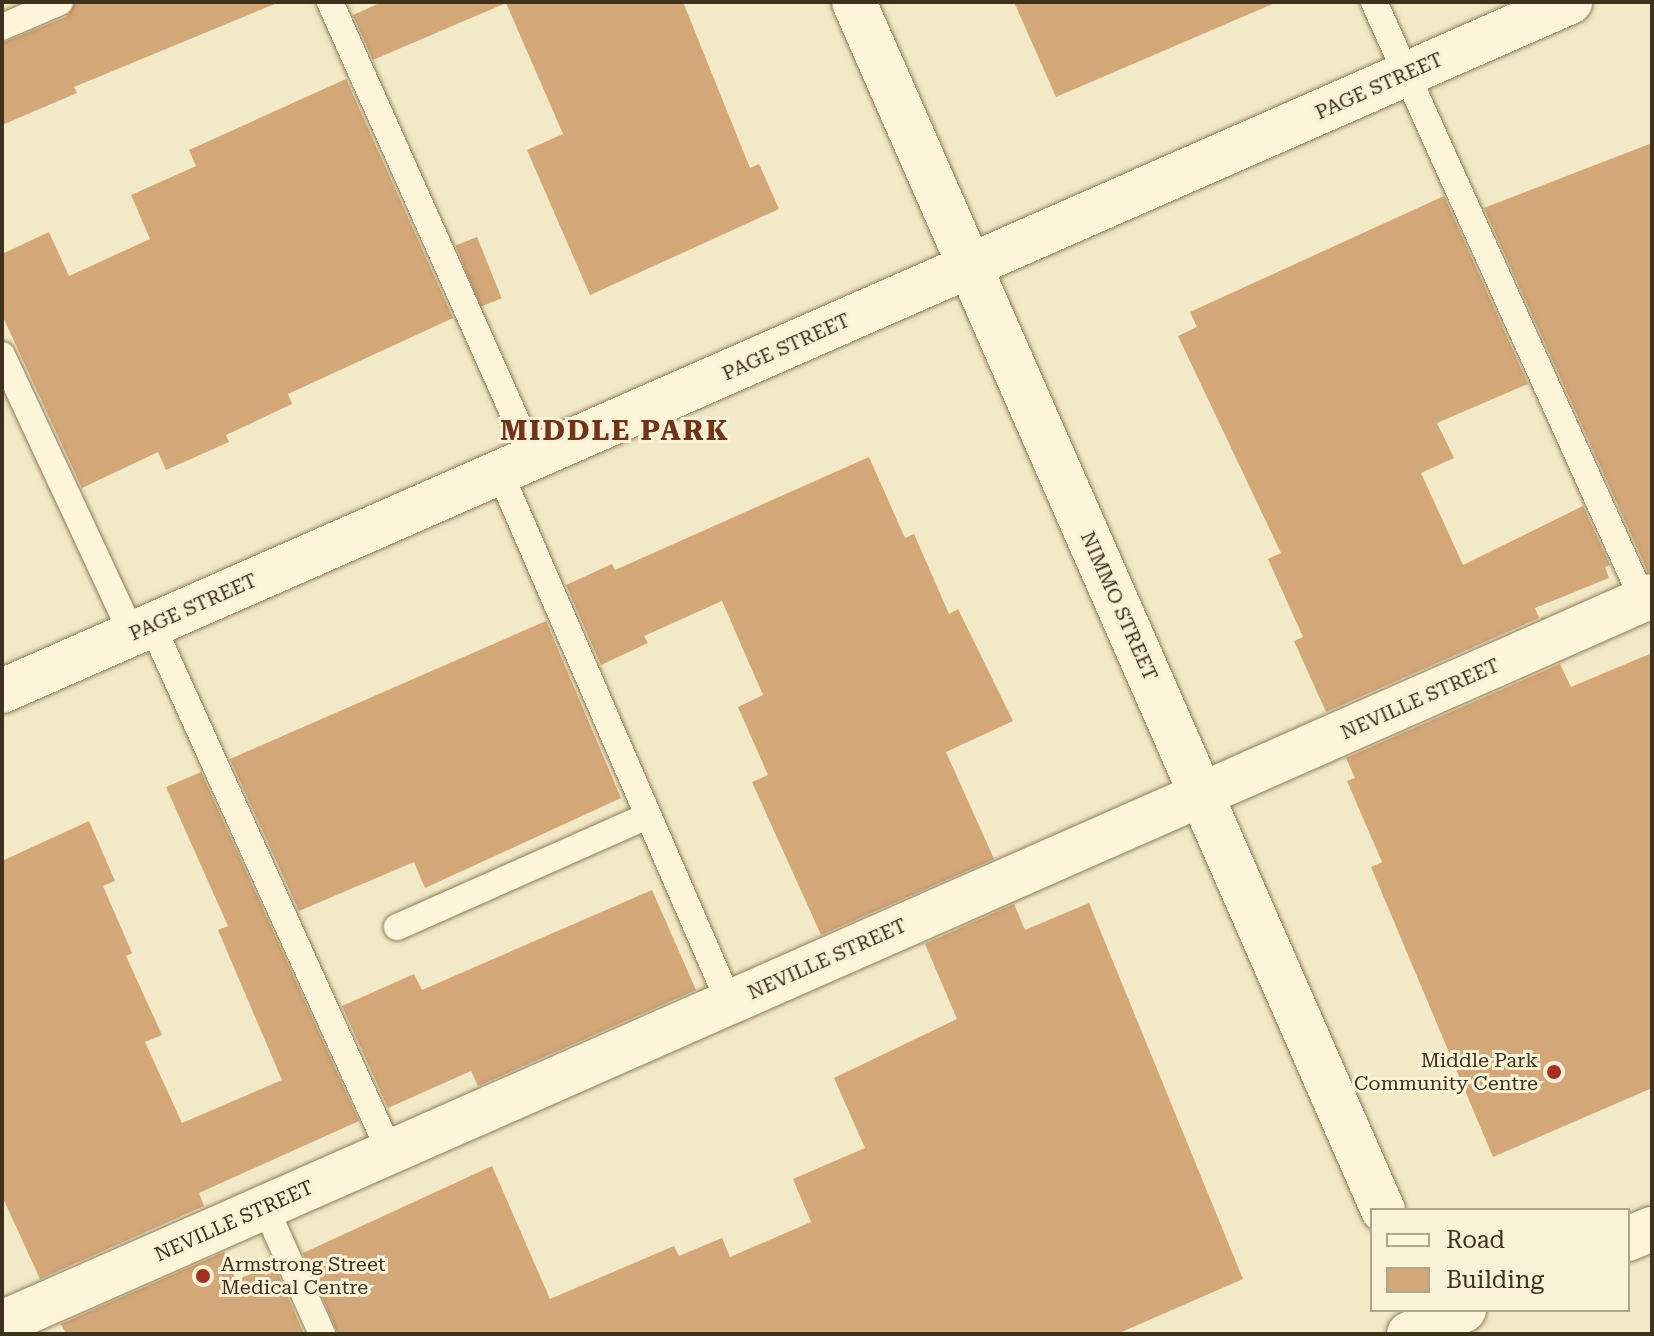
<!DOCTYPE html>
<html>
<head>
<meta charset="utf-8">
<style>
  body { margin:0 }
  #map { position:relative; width:1654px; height:1336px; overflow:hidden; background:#f2e9c6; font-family:"Roboto Serif",serif }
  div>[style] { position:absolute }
  .building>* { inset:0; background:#d3a778; transform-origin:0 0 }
  .roads { filter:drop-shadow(0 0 2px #907b59) drop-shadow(0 0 2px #907b59) }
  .service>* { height:26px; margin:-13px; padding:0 13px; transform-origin:13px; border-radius:13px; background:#fcf5da }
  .minor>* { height:44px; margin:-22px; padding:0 22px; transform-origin:22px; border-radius:22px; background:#fcf5da }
  .dots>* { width:22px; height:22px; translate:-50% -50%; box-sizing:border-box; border:4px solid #f9f2d6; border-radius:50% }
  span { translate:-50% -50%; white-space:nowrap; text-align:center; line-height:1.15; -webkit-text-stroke:6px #f9f2d6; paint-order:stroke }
  .street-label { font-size:20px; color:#3e311e }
  .poi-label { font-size:20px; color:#3e311e }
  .right { translate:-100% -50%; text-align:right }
  .left { translate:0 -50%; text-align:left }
  .district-label { font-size:28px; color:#6f341a; font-weight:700; letter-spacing:2px }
  .frame { position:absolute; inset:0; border:4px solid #3e311e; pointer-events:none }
  .legend { position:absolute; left:1370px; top:1208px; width:260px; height:104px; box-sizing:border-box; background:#f9f2d6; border:2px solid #aea58c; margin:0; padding:10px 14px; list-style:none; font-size:24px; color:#3e311e }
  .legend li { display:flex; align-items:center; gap:16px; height:40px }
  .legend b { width:40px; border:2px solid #aea58c }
</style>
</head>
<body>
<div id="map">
  <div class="building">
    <i style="clip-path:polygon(76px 2px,276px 2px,277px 3px,74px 87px,77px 93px,2px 125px,2px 43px,66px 17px)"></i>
    <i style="clip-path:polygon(382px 2px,683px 2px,750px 168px,759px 164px,779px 209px,590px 295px,527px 150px,563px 134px,506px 3px,373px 60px,353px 15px)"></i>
    <i style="clip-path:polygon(1014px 2px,1277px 2px,1056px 97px)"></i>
    <i style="clip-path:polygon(346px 79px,453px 318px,288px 394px,292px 404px,226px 435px,229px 442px,166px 470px,158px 452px,82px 488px,2px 315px,2px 254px,49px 232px,69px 276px,150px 239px,131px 195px,196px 166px,189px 150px)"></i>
    <i style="clip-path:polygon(1652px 143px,1652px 571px,1648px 572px,1484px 208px)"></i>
    <i style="clip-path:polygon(1444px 196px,1528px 384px,1437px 423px,1454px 458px,1421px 473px,1463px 565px,1583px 506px,1610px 565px,1605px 567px,1609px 578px,1535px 608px,1539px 618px,1326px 712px,1294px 641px,1303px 637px,1268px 559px,1281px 553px,1178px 336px,1197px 327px,1190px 312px)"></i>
    <i style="left:477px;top:237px;width:66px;height:23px;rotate:68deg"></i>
    <i style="clip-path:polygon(869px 457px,905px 538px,914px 534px,949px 614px,958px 609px,1013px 721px,946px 752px,994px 859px,821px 935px,752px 782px,768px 775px,738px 707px,763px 695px,722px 601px,644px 636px,648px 643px,601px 665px,566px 585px,612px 564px,615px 570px)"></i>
    <i style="clip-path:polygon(546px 621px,621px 798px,425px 888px,414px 862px,299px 911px,230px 759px)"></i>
    <i style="clip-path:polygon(1652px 653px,1652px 1088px,1493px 1157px,1371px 867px,1382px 862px,1347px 781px,1355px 778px,1346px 758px,1560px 664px,1571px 687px)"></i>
    <i style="clip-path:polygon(201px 772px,359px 1121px,199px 1193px,204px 1206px,40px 1279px,2px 1196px,2px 861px,89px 821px,115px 881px,103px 886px,132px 953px,126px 956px,162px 1035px,145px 1042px,182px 1123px,282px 1080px,218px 930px,228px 926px,166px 787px)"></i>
    <i style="clip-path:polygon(652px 890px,696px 990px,478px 1086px,471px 1071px,388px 1108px,342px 1006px,414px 974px,422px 990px)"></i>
    <i style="clip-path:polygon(1089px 903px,1243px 1279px,1117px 1334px,338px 1334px,303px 1253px,492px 1166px,550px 1299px,674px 1246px,679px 1256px,722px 1238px,730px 1257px,811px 1222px,793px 1179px,865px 1148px,834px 1078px,957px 1019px,925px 944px,1014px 904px,1025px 930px)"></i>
    <i style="clip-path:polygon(224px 1252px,236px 1280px,274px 1265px,304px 1334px,66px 1334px,61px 1324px)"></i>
  </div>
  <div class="roads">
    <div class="service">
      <i style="left:330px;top:2px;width:499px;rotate:66deg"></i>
      <i style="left:1374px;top:2px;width:656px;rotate:65.78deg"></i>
      <i style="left:2px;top:27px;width:63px;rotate:-23.3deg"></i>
      <i style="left:2px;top:355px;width:308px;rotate:65deg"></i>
      <i style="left:500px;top:473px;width:576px;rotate:66.59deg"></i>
      <i style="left:152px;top:625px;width:578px;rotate:65.7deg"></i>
      <i style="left:397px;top:927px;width:274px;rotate:-23.9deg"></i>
      <i style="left:265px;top:1207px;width:139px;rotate:65.8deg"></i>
    </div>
    <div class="minor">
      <i style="left:854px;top:2px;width:1319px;rotate:66.35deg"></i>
      <i style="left:2px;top:691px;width:1713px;rotate:-23.72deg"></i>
      <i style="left:1628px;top:1239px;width:26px;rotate:-23deg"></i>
      <i style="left:2px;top:1323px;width:1803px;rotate:-23.78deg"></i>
      <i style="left:1409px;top:1334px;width:60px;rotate:-23.6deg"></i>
    </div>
  </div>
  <div class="dots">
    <i style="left:1554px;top:1072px;background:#a42f24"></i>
    <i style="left:203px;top:1276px;background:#a42f24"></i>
  </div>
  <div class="street-label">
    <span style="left:1379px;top:86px;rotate:-24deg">PAGE STREET</span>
    <span style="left:786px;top:347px;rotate:-24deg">PAGE STREET</span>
    <span style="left:1119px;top:606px;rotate:66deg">NIMMO STREET</span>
    <span style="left:193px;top:607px;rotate:-24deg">PAGE STREET</span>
    <span style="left:1420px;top:699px;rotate:-24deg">NEVILLE STREET</span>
    <span style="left:827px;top:959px;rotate:-24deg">NEVILLE STREET</span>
    <span style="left:234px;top:1221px;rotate:-24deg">NEVILLE STREET</span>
  </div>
  <div class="poi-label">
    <span class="right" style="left:1538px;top:1072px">Middle Park<br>Community Centre</span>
    <span class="left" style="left:221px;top:1276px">Armstrong Street<br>Medical Centre</span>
  </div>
  <div class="district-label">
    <span style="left:615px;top:431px">MIDDLE PARK</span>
  </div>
  <div class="frame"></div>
  <ul class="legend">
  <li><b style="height:10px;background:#fcf5da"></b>Road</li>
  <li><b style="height:22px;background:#d3a778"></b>Building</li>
  </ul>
</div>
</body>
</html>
